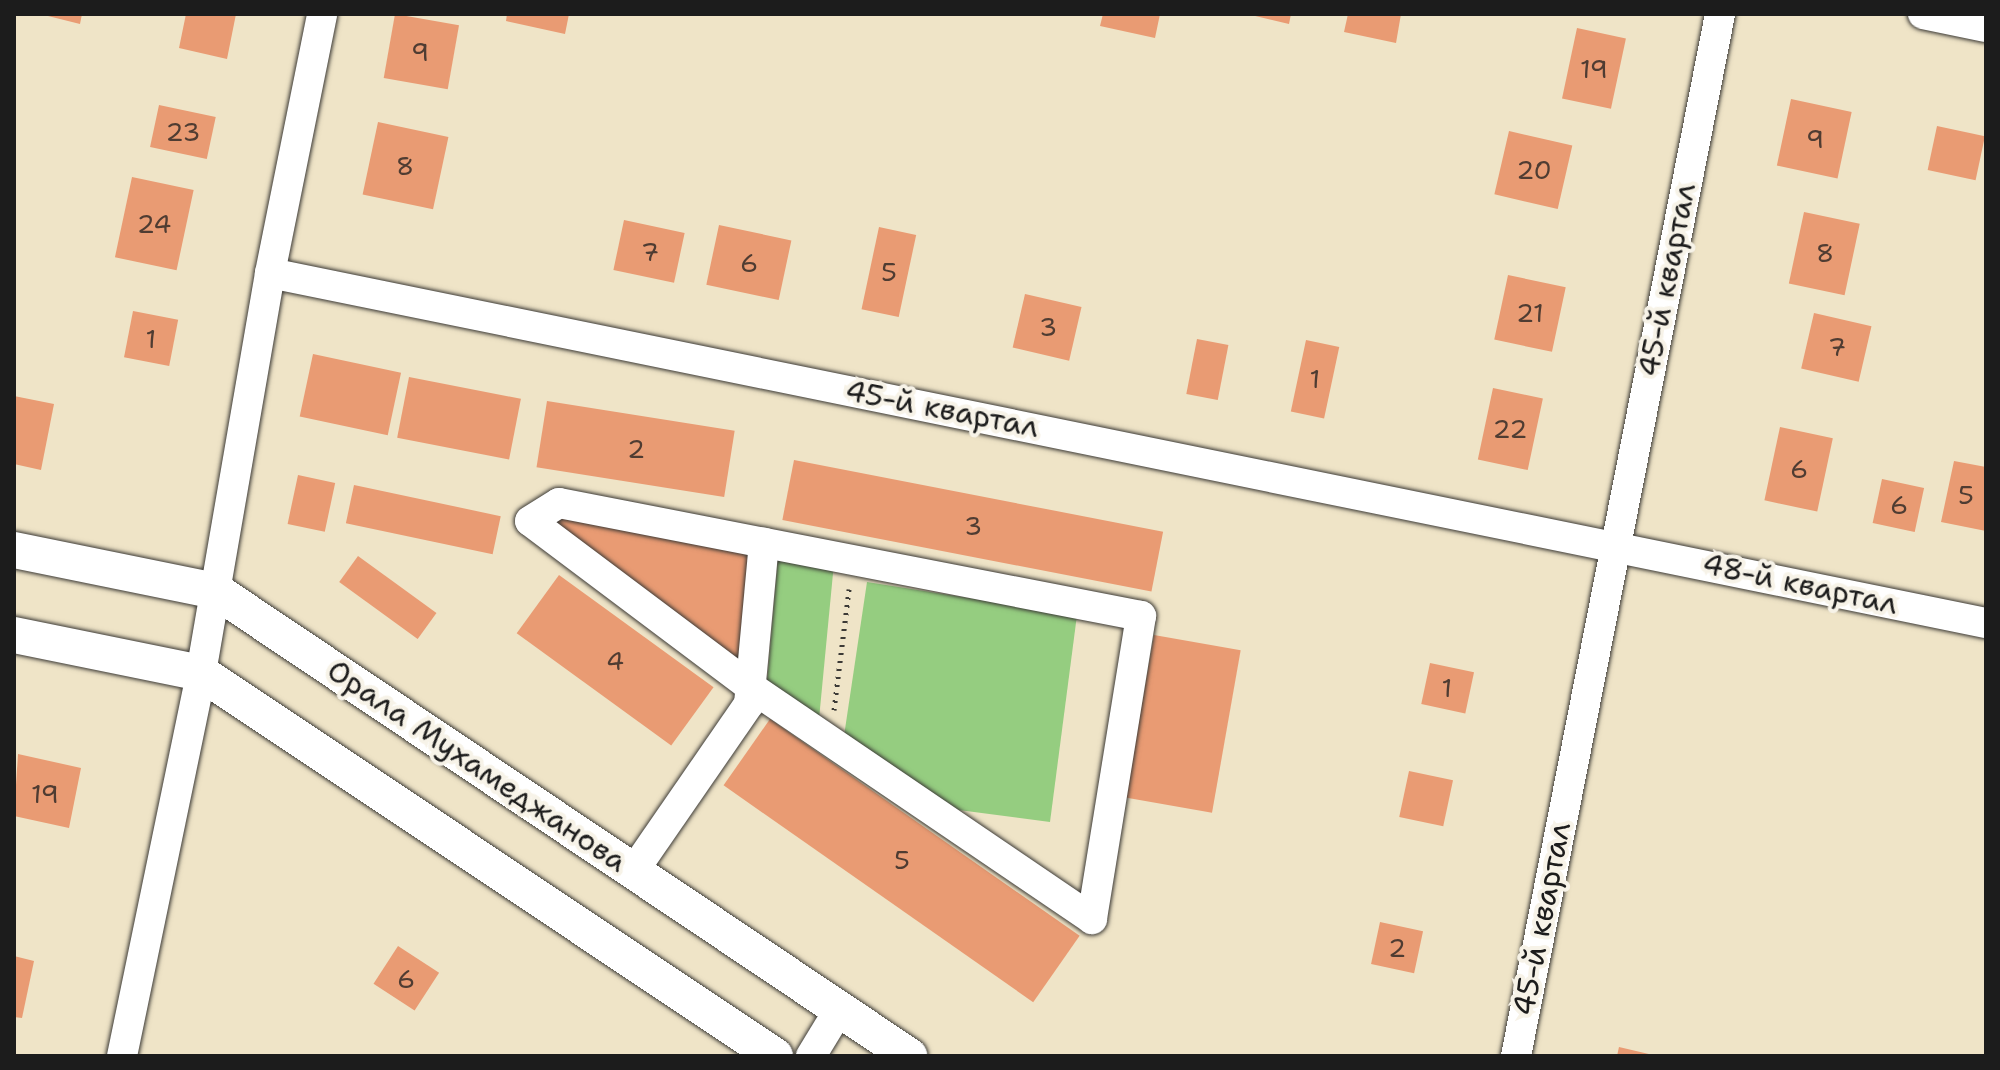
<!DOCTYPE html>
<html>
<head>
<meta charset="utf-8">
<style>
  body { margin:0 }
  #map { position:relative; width:2000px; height:1070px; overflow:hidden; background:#efe4c7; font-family:"Shantell Sans",sans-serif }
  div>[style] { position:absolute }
  .green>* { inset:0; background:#95cd80 }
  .building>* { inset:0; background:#e99b73; transform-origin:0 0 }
  .path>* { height:5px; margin-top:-2.5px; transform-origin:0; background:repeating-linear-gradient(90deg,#3c3a36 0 2px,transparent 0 8px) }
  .roads { filter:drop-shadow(0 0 2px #3c3a36) drop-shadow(0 0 2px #3c3a36) }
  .minor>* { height:30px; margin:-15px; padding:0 15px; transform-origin:15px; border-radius:15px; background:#fff }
  .tertiary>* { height:36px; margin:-18px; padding:0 18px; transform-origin:18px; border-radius:18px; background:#fff }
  span { translate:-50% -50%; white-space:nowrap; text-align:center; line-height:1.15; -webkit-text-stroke:8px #f7f3e8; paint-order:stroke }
  .number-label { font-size:26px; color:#4f3c32 }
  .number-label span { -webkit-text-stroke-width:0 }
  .street-label { font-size:30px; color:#1c1c1c }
  .frame { position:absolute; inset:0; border:16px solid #1c1c1c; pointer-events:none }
</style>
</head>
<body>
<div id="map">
  <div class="green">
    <i style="clip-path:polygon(778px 558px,834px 563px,819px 719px,767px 683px)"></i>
    <i style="clip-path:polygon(867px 582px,1077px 615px,1050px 822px,951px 809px,844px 736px)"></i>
  </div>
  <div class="building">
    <i style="clip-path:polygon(40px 14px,82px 14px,80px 24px)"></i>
    <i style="clip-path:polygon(186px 14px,236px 14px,227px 59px,179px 48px)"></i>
    <i style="left:395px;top:14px;width:65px;height:65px;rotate:10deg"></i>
    <i style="clip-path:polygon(507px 14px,569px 14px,565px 34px,506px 21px)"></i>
    <i style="clip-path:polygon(1103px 14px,1160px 14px,1155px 38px,1100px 26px)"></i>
    <i style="clip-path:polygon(1247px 14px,1291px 14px,1289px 24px)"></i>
    <i style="clip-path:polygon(1348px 14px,1401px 14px,1396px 43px,1344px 32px)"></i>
    <i style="left:1577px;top:28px;width:50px;height:72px;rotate:12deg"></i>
    <i style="left:1791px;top:99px;width:62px;height:68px;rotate:12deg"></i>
    <i style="left:159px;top:105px;width:58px;height:43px;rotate:12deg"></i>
    <i style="left:378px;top:122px;width:72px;height:74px;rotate:12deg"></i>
    <i style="left:1937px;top:126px;width:49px;height:45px;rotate:12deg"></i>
    <i style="left:1509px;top:131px;width:65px;height:65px;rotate:13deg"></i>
    <i style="left:132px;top:177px;width:63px;height:82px;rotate:12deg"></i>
    <i style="left:1804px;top:212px;width:57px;height:73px;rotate:12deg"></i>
    <i style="left:624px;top:220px;width:62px;height:51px;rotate:12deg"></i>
    <i style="left:719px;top:225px;width:74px;height:61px;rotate:12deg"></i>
    <i style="left:879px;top:227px;width:38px;height:84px;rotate:12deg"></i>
    <i style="left:1508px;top:275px;width:59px;height:66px;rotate:12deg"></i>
    <i style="left:1025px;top:294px;width:58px;height:55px;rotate:13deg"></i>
    <i style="left:133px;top:311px;width:46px;height:47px;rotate:11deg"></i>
    <i style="left:1814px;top:313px;width:59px;height:57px;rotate:13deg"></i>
    <i style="left:1197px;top:339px;width:32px;height:56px;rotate:11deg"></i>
    <i style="left:1306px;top:340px;width:34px;height:73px;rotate:12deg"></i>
    <i style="left:313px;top:354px;width:90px;height:64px;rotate:12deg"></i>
    <i style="left:409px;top:377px;width:114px;height:62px;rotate:11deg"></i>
    <i style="left:1493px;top:388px;width:51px;height:73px;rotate:12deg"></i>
    <i style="clip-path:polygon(14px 396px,54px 404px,41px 470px,14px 464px)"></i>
    <i style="left:547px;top:401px;width:190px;height:67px;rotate:9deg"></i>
    <i style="left:1780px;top:427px;width:54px;height:75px;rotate:12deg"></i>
    <i style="left:794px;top:460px;width:376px;height:61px;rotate:11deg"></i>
    <i style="clip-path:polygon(1954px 461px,1986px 467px,1986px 531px,1941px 522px)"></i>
    <i style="left:298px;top:475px;width:38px;height:50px;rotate:12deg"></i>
    <i style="left:1882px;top:479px;width:43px;height:45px;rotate:12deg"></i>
    <i style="left:354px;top:485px;width:150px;height:39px;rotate:12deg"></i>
    <i style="clip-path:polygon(565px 513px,753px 549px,746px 672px,547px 522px)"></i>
    <i style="left:358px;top:556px;width:97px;height:32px;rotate:36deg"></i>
    <i style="left:559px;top:575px;width:191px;height:72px;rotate:36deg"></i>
    <i style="left:1154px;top:635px;width:88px;height:165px;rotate:10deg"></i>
    <i style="left:1430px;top:663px;width:45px;height:42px;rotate:12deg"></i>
    <i style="left:770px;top:719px;width:378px;height:81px;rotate:35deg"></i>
    <i style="clip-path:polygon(18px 754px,81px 768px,69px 828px,14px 816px)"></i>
    <i style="left:1409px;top:771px;width:45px;height:47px;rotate:12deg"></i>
    <i style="left:1380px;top:922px;width:44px;height:43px;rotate:12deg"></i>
    <i style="left:398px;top:946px;width:49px;height:45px;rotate:33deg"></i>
    <i style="clip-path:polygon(14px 956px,34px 961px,22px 1018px,14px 1017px)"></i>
    <i style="clip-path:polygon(1619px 1047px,1653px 1055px,1652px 1056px,1617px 1056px)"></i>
  </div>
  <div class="path">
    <i style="left:834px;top:710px;width:122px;rotate:-82.9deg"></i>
  </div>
  <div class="roads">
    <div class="minor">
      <i style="left:1923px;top:14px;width:64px;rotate:11.7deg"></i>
      <i style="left:270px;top:273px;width:1751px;rotate:11.53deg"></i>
      <i style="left:559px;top:503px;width:593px;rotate:10.99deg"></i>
      <i style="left:1141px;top:616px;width:307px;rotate:99.2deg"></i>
      <i style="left:1092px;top:919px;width:412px;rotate:-145.8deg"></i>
      <i style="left:751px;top:687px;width:276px;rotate:-143.1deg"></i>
      <i style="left:530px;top:521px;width:34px;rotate:-32deg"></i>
      <i style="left:633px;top:872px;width:204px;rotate:-55.4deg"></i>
      <i style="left:749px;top:704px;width:162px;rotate:-84.7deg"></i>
      <i style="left:122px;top:1056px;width:391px;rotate:-78.3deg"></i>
      <i style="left:201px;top:673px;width:406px;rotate:-80.2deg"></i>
      <i style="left:270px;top:273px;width:264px;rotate:-78.6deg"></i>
      <i style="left:811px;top:1056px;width:54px;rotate:-58.7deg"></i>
      <i style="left:1516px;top:1056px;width:1062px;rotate:-78.92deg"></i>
    </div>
    <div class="tertiary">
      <i style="left:14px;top:550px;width:206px;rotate:11.5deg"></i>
      <i style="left:216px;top:591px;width:835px;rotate:33.86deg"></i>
      <i style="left:14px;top:635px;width:191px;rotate:11.5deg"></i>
      <i style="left:201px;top:673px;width:690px;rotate:33.71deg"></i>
    </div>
  </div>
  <div class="number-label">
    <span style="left:420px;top:52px">9</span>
    <span style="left:1594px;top:69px">19</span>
    <span style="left:183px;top:132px">23</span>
    <span style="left:1815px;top:139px">9</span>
    <span style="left:405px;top:166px">8</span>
    <span style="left:1534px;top:170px">20</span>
    <span style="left:154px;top:224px">24</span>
    <span style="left:650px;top:252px">7</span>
    <span style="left:1825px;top:253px">8</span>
    <span style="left:749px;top:263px">6</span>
    <span style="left:889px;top:272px">5</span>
    <span style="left:1530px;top:313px">21</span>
    <span style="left:1048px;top:327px">3</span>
    <span style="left:151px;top:339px">1</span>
    <span style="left:1837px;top:347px">7</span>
    <span style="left:1315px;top:379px">1</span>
    <span style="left:1510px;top:429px">22</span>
    <span style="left:636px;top:449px">2</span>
    <span style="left:1799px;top:469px">6</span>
    <span style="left:1966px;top:495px">5</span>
    <span style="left:1899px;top:505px">6</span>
    <span style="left:973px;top:526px">3</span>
    <span style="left:615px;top:661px">4</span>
    <span style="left:1447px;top:688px">1</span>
    <span style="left:45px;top:794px">19</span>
    <span style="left:902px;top:860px">5</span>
    <span style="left:1397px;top:948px">2</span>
    <span style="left:406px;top:979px">6</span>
  </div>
  <div class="street-label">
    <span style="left:1667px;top:280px;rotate:-79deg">45-й квартал</span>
    <span style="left:942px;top:409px;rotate:11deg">45-й квартал</span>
    <span style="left:1800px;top:584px;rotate:12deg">48-й квартал</span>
    <span style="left:477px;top:766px;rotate:34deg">Орала Мухамеджанова</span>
    <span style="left:1542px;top:919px;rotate:-79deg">45-й квартал</span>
  </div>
  <div class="frame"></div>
</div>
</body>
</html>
